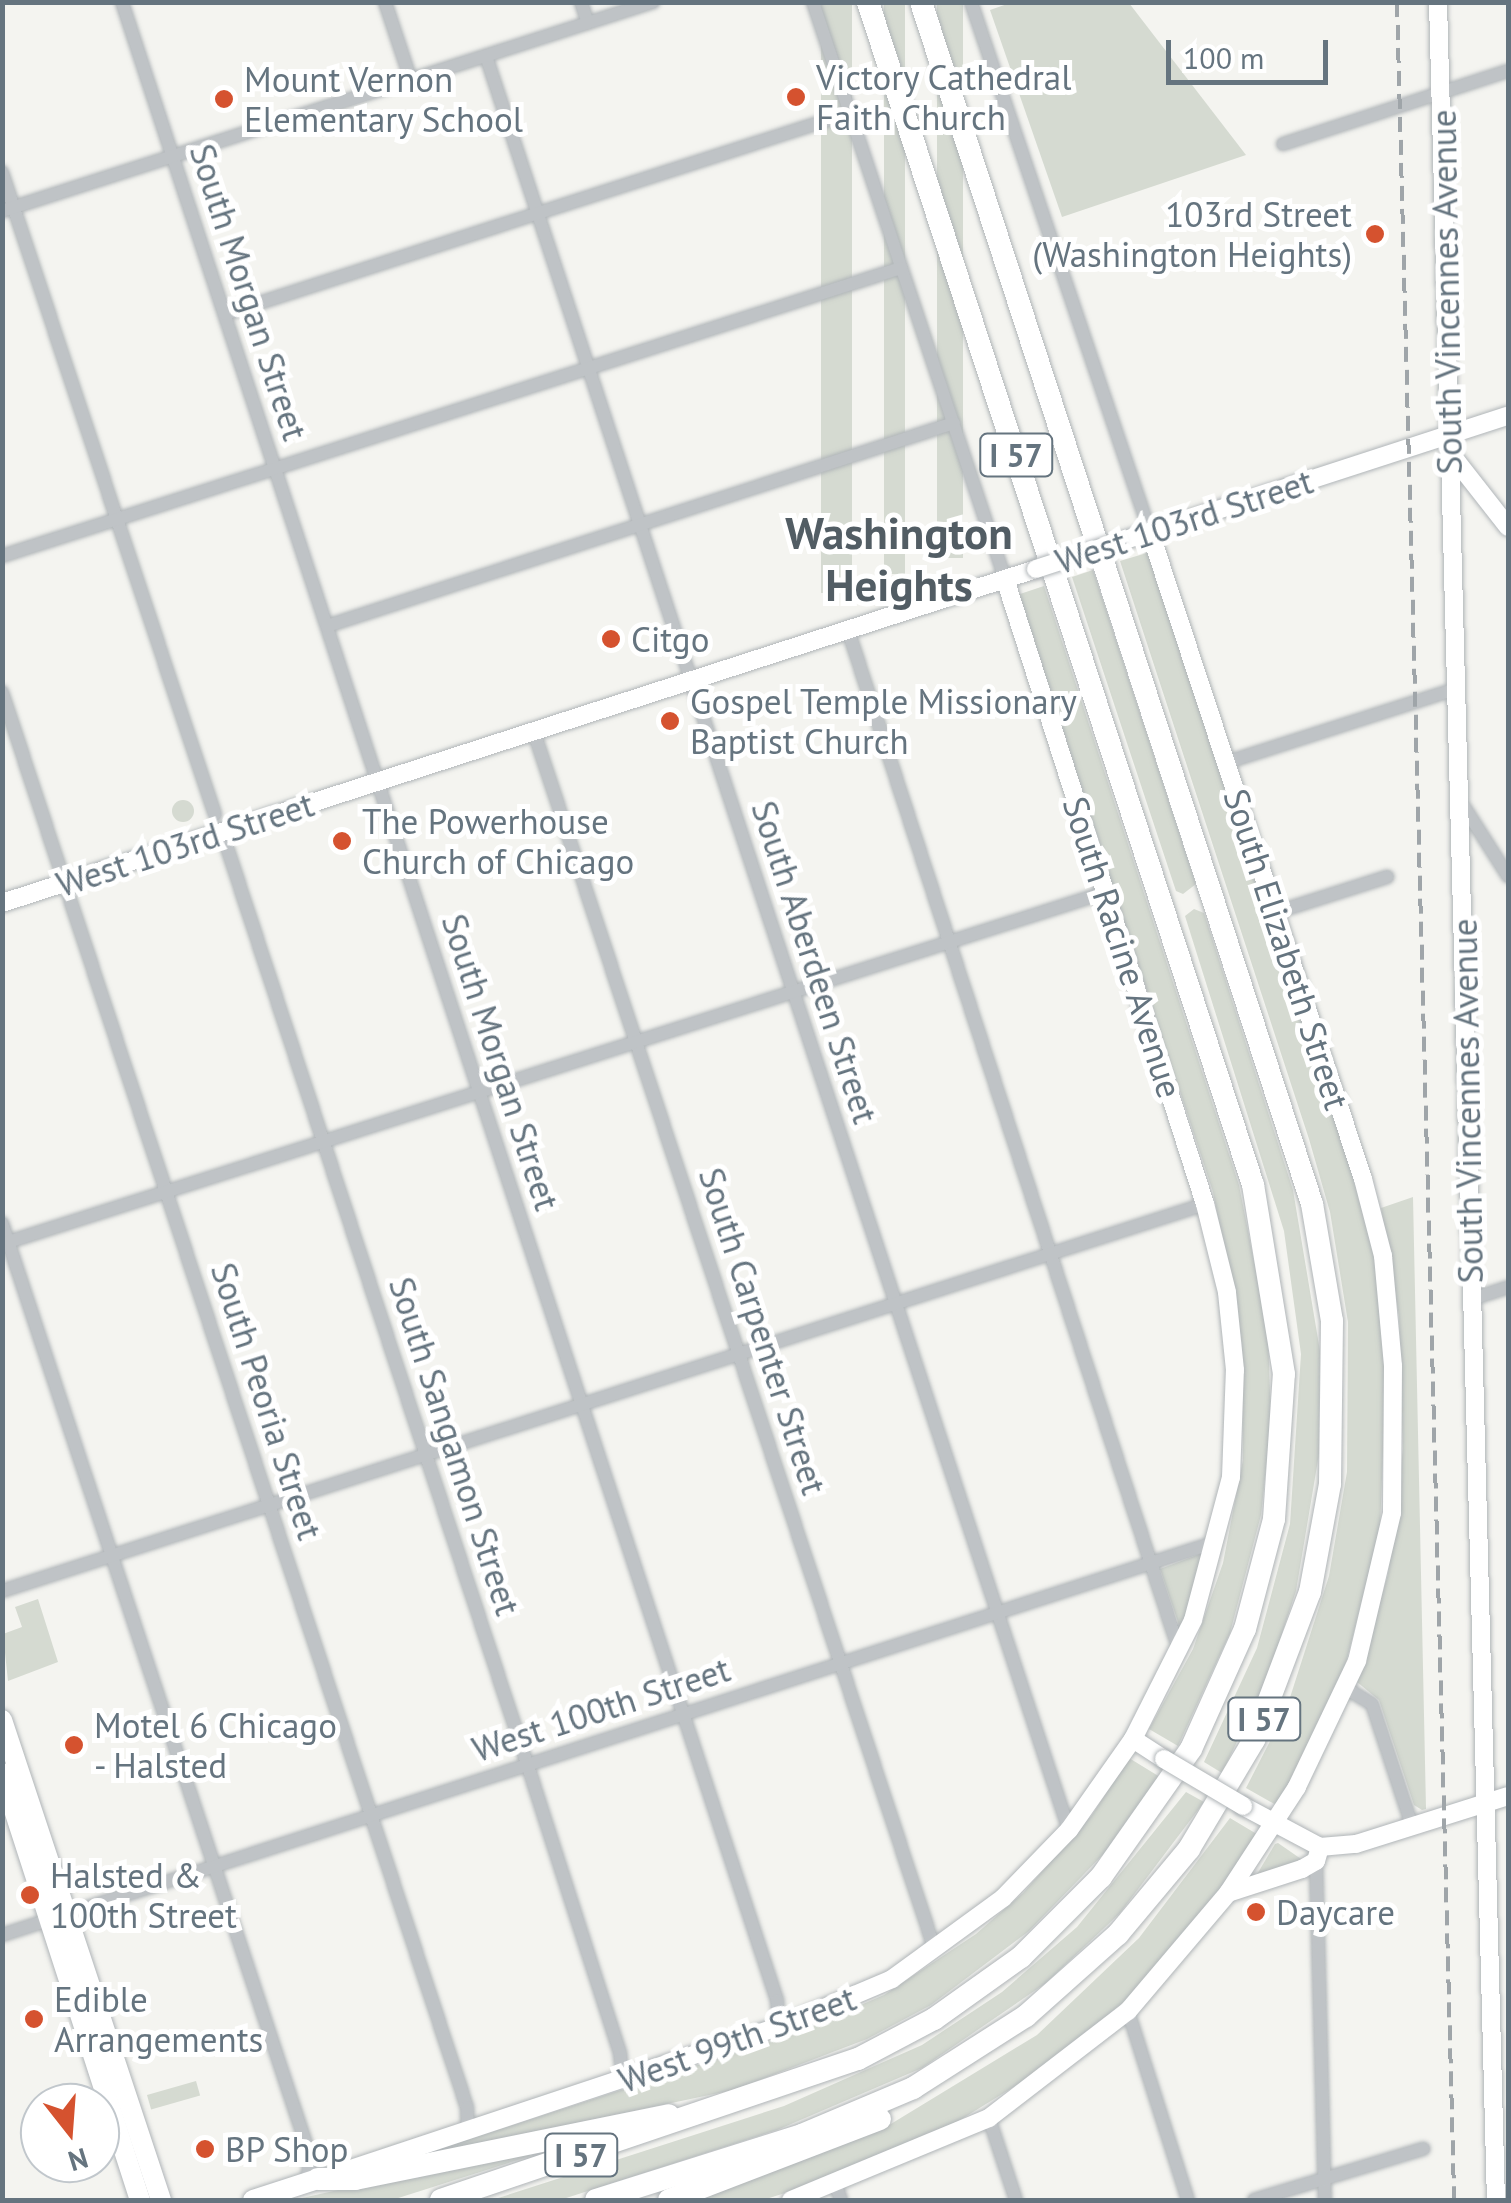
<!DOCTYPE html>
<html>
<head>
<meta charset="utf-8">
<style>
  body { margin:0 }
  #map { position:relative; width:1511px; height:2203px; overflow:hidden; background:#f4f4f0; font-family:"PT Sans",sans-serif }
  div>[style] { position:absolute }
  .green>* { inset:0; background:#d5dad1; transform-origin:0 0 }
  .round { border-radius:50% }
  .roads { filter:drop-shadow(0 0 2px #b0b5b8) drop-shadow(0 0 2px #b0b5b8) }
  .street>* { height:12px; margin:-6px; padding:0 6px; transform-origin:6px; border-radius:6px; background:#bfc3c6 }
  .secondary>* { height:18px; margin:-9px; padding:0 9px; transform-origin:9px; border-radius:9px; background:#fff }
  .primary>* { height:20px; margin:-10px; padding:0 10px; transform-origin:10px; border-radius:10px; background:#fff }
  .highway>* { height:22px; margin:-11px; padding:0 11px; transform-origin:11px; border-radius:11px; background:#fff }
  .rail>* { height:4px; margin-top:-2px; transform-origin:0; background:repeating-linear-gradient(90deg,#9fa5a9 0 15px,transparent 0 23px) }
  .bridges { filter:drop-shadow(0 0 2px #b0b5b8) drop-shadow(0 0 2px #b0b5b8) }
  .secondary-bridge>* { height:18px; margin:-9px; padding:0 9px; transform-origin:9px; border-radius:9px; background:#fff }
  .dots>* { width:28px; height:28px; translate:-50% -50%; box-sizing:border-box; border:5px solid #fff; border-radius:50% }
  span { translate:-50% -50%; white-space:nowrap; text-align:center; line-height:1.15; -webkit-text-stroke:10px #fff; paint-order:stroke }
  .shield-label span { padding:2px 8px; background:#fff; border:2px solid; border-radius:8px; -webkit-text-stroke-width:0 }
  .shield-label { font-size:32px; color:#65747f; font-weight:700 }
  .poi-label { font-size:35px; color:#65747f }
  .left { translate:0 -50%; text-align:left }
  .right { translate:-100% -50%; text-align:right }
  .street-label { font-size:35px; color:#65747f }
  .district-label { font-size:45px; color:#525d64; font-weight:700 }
  .frame { position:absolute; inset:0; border:5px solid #65747f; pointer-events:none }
  .north { position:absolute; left:20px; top:2083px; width:100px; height:100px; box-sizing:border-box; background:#fff; border:2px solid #c1c7cc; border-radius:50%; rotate:163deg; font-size:28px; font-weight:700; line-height:40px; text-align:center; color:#65747f }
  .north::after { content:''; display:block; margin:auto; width:35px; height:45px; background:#d5522f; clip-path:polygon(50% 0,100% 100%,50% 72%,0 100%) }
  .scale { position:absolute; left:1166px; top:40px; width:162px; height:45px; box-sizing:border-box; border:5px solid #65747f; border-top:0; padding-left:12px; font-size:30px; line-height:35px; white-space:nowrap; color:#65747f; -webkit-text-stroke:8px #fff; paint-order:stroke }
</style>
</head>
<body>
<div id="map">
  <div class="green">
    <i style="clip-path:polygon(1013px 2px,1129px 3px,1246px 155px,1062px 217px,990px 10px)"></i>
    <i style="left:821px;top:3px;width:31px;height:590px"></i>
    <i style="left:884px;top:3px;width:21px;height:571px"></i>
    <i style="left:937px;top:3px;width:26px;height:555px"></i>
    <i style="clip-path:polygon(1150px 552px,1365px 1211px,1378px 1275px,1386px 1375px,1380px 1529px,1344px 1671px,1278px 1806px,1246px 1788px,1286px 1710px,1329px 1576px,1347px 1472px,1348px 1322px,1330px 1212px,1309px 1139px,1120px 561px)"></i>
    <i style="clip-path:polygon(1093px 570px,1196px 884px,1183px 894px,1176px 891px,1072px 577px)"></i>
    <i style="clip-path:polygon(1044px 586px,1239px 1185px,1268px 1333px,1271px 1423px,1261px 1515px,1230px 1633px,1178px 1746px,1149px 1729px,1193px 1649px,1223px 1563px,1243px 1460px,1242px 1344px,1213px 1192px,1017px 595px)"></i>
    <i class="round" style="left:172px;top:800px;width:22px;height:22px"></i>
    <i style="clip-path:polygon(1194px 909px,1204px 913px,1293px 1190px,1320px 1351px,1319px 1454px,1296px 1591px,1267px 1679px,1222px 1773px,1204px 1762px,1257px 1648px,1290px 1524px,1301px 1354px,1284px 1231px,1185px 916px)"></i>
    <i style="clip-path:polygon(1413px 1197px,1426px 1809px,1422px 1810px,1414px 1805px,1379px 1700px,1357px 1682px,1388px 1574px,1403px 1449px,1399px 1316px,1381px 1208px)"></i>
    <i style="clip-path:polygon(1205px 1552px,1194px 1600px,1180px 1628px,1160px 1569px)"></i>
    <i style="clip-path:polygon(38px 1599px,58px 1662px,8px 1681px,3px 1634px,22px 1627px,15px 1607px)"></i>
    <i style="clip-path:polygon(1129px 1758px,1160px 1777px,1114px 1843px,1029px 1931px,931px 2005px,867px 2039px,733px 2090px,415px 2157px,793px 2034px,884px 1995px,976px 1934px,1023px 1893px,1092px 1815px)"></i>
    <i style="clip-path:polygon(1186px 1792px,1204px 1802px,1120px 1913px,1046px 1983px,922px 2068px,777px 2130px,560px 2200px,492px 2200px,784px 2106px,922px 2045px,1002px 1992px,1077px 1927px)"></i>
    <i style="clip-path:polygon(1230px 1818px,1260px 1836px,1226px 1886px,1151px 1979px,1046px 2067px,939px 2133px,807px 2186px,763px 2200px,691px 2200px,881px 2130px,1037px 2035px,1139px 1938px)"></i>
    <i style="clip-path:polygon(1278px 1843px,1304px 1861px,1256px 1876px,1275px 1844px)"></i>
    <i style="left:196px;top:2081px;width:15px;height:51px;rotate:74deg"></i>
    <i style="clip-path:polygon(528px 2148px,530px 2156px,392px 2200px,293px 2200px)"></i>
  </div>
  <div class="roads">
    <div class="street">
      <i style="left:122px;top:2px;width:2103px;rotate:71.85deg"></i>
      <i style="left:777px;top:2000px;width:27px;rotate:86deg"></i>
      <i style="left:385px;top:2px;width:82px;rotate:71.6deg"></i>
      <i style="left:581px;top:2px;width:22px;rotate:72deg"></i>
      <i style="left:813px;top:2px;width:608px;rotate:71.59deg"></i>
      <i style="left:971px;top:2px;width:559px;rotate:71.34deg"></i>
      <i style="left:486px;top:56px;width:1867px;rotate:71.81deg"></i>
      <i style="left:1283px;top:144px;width:237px;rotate:-18deg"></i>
      <i style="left:2px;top:172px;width:677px;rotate:71.67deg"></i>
      <i style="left:2px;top:211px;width:684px;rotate:-17.8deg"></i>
      <i style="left:225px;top:314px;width:656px;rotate:-17.85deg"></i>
      <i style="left:2px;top:556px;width:944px;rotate:-17.76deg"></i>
      <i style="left:327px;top:626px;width:659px;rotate:-17.94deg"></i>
      <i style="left:848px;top:630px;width:1072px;rotate:72.02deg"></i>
      <i style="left:2px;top:692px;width:1489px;rotate:71.81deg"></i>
      <i style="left:467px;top:2107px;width:24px;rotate:88deg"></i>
      <i style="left:534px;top:732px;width:1282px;rotate:71.78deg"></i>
      <i style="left:1225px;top:763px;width:243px;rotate:-17.8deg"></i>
      <i style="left:1461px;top:802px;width:88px;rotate:57.6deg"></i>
      <i style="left:222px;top:832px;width:1000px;rotate:71.87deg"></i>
      <i style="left:533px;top:1782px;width:285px;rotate:72.2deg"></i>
      <i style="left:620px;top:2053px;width:27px;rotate:84deg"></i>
      <i style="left:1274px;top:913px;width:119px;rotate:-17.7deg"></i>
      <i style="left:2px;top:1223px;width:983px;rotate:71.73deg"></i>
      <i style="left:310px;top:2156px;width:27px;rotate:96deg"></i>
      <i style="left:2px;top:1244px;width:1159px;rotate:-17.68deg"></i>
      <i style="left:1472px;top:1299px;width:38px;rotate:-18deg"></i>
      <i style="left:2px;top:1591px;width:1264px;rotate:-17.83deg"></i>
      <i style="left:1347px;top:1689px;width:29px;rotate:31deg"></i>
      <i style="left:1372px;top:1704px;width:128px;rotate:71.8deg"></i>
      <i style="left:1316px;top:1861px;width:339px;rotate:88.5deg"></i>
      <i style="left:2px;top:1935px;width:1276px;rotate:-17.94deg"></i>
      <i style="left:1128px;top:2011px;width:198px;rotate:72.4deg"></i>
      <i style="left:989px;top:2118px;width:86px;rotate:71.8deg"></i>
      <i style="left:836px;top:2186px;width:15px;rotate:70deg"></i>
      <i style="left:1254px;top:2200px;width:177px;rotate:-16.8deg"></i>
    </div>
    <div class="secondary">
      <i style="left:1438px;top:2px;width:2199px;rotate:88.49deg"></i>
      <i style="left:1450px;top:453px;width:94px;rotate:51.9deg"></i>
      <i style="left:1150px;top:532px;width:681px;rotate:71.78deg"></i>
      <i style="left:1363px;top:1179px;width:80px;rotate:75.4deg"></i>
      <i style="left:1383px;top:1256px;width:110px;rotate:84.8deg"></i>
      <i style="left:1393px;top:1366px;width:147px;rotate:90.4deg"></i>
      <i style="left:1392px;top:1513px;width:152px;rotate:103.3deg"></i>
      <i style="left:1357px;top:1661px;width:140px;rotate:115.5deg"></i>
      <i style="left:1297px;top:1787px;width:126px;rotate:123.1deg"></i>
      <i style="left:1116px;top:543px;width:412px;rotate:-18deg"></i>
      <i style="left:2px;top:903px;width:1087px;rotate:-17.9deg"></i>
      <i style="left:1133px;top:1739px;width:37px;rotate:33deg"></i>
      <i style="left:1243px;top:1806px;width:87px;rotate:28deg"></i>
      <i style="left:1320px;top:1847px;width:36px;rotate:-5deg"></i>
      <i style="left:1356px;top:1844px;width:159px;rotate:-17.5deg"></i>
      <i style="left:333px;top:2175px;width:470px;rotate:-18.4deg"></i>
      <i style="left:779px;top:2027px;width:123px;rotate:-23deg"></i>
      <i style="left:892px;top:1979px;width:137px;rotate:-36.1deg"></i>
      <i style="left:1003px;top:1898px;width:95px;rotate:-45.9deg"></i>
      <i style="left:1069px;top:1830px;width:111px;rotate:-54.9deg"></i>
      <i style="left:1133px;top:1739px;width:133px;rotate:-63.2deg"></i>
      <i style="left:1193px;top:1620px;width:148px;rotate:-75.1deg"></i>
      <i style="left:1231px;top:1477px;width:107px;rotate:-87.9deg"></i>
      <i style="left:1235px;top:1370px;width:78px;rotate:-95.9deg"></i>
      <i style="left:1227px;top:1292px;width:91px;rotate:-104deg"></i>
      <i style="left:1205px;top:1204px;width:656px;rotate:-107.74deg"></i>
      <i style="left:791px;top:2200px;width:214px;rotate:-22.5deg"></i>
      <i style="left:989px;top:2118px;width:175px;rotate:-37.6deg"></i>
      <i style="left:1128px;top:2011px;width:155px;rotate:-49.7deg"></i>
      <i style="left:1228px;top:1893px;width:78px;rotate:-18deg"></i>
      <i style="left:1302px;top:1869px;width:16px;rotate:-30deg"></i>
      <i style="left:1316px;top:1861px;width:15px;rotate:-74deg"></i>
    </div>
    <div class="primary">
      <i style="left:2px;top:1720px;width:506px;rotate:71.67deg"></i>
      <i style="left:2px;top:1773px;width:449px;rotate:72.1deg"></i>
      <i style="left:253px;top:2200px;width:68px;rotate:-17.9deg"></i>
    </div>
    <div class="highway">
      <i style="left:318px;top:2179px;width:37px"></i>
      <i style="left:355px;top:2179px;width:320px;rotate:-11.5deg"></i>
      <i style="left:441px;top:2200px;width:440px;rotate:-18.7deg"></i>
      <i style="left:858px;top:2059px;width:86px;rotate:-27.8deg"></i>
      <i style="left:934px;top:2019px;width:107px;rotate:-35.5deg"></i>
      <i style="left:1021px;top:1957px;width:113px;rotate:-45deg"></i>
      <i style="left:1101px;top:1877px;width:156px;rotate:-54.9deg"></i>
      <i style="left:1191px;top:1749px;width:132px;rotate:-65.8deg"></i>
      <i style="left:1245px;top:1629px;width:114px;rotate:-75.2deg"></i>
      <i style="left:1274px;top:1519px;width:145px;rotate:-86.1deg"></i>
      <i style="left:1284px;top:1374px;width:192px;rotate:-99.3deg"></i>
      <i style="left:1253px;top:1185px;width:1244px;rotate:-108.03deg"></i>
      <i style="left:596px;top:2200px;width:216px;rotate:-17.5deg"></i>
      <i style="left:802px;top:2135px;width:121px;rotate:-22.9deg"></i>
      <i style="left:913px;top:2088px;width:134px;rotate:-32.5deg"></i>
      <i style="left:1026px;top:2016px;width:123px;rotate:-41.7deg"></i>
      <i style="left:1118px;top:1934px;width:111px;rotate:-50.1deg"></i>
      <i style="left:1189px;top:1849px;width:127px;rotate:-59.2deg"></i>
      <i style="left:1254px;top:1740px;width:158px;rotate:-69.3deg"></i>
      <i style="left:1310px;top:1592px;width:110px;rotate:-79.5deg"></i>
      <i style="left:1330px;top:1484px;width:163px;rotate:-89.3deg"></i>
      <i style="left:1332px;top:1321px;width:119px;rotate:-99.7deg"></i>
      <i style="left:1312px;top:1204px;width:1264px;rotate:-108.02deg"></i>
      <i style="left:669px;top:2200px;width:226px;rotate:-21deg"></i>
    </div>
  </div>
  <div class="rail">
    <i style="left:1397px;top:2px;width:2199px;rotate:88.51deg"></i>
  </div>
  <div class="bridges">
    <div class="secondary-bridge">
      <i style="left:1036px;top:569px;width:84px;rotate:-18deg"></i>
      <i style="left:1164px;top:1759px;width:92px;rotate:30.7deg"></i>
    </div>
  </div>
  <div class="dots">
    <i style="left:796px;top:97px;background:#d5522f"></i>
    <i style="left:224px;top:99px;background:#d5522f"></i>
    <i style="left:1375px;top:234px;background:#d5522f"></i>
    <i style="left:611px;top:639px;background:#d5522f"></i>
    <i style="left:670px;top:721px;background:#d5522f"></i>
    <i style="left:342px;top:841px;background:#d5522f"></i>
    <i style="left:74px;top:1745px;background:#d5522f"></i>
    <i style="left:30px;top:1895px;background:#d5522f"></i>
    <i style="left:1256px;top:1912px;background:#d5522f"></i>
    <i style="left:34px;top:2019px;background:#d5522f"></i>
    <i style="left:205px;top:2149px;background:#d5522f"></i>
  </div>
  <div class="shield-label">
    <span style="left:1016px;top:455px">I 57</span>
    <span style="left:1264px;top:1719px">I 57</span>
    <span style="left:581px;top:2155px">I 57</span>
  </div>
  <div class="poi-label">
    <span class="left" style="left:816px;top:97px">Victory Cathedral<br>Faith Church</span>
    <span class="left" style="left:244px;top:99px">Mount Vernon<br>Elementary School</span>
    <span class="right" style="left:1352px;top:234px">103rd Street<br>(Washington Heights)</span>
    <span class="left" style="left:631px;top:639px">Citgo</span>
    <span class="left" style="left:690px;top:721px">Gospel Temple Missionary<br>Baptist Church</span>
    <span class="left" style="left:362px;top:841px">The Powerhouse<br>Church of Chicago</span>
    <span class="left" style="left:94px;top:1745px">Motel 6 Chicago<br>- Halsted</span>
    <span class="left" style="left:50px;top:1895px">Halsted &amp;<br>100th Street</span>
    <span class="left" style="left:1276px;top:1912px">Daycare</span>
    <span class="left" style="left:54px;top:2019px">Edible<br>Arrangements</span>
    <span class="left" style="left:225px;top:2149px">BP Shop</span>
  </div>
  <div class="street-label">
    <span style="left:249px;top:292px;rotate:72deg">South Morgan Street</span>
    <span style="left:1446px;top:292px;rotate:-91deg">South Vincennes Avenue</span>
    <span style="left:1184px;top:521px;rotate:-18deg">West 103rd Street</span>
    <span style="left:185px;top:844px;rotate:-18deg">West 103rd Street</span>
    <span style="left:1123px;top:947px;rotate:72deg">South Racine Avenue</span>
    <span style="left:1287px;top:949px;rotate:72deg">South Elizabeth Street</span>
    <span style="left:815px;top:962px;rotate:72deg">South Aberdeen Street</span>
    <span style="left:501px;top:1062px;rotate:72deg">South Morgan Street</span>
    <span style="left:1467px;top:1101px;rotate:-91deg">South Vincennes Avenue</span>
    <span style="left:763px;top:1331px;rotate:72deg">South Carpenter Street</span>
    <span style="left:267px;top:1401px;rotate:72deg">South Peoria Street</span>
    <span style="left:455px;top:1446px;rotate:72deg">South Sangamon Street</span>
    <span style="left:601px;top:1709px;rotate:-18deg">West 100th Street</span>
    <span style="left:737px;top:2039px;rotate:-20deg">West 99th Street</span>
  </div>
  <div class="district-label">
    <span style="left:899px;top:559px">Washington<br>Heights</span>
  </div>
  <div class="frame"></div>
  <div class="north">N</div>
  <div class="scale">100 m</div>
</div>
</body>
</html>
